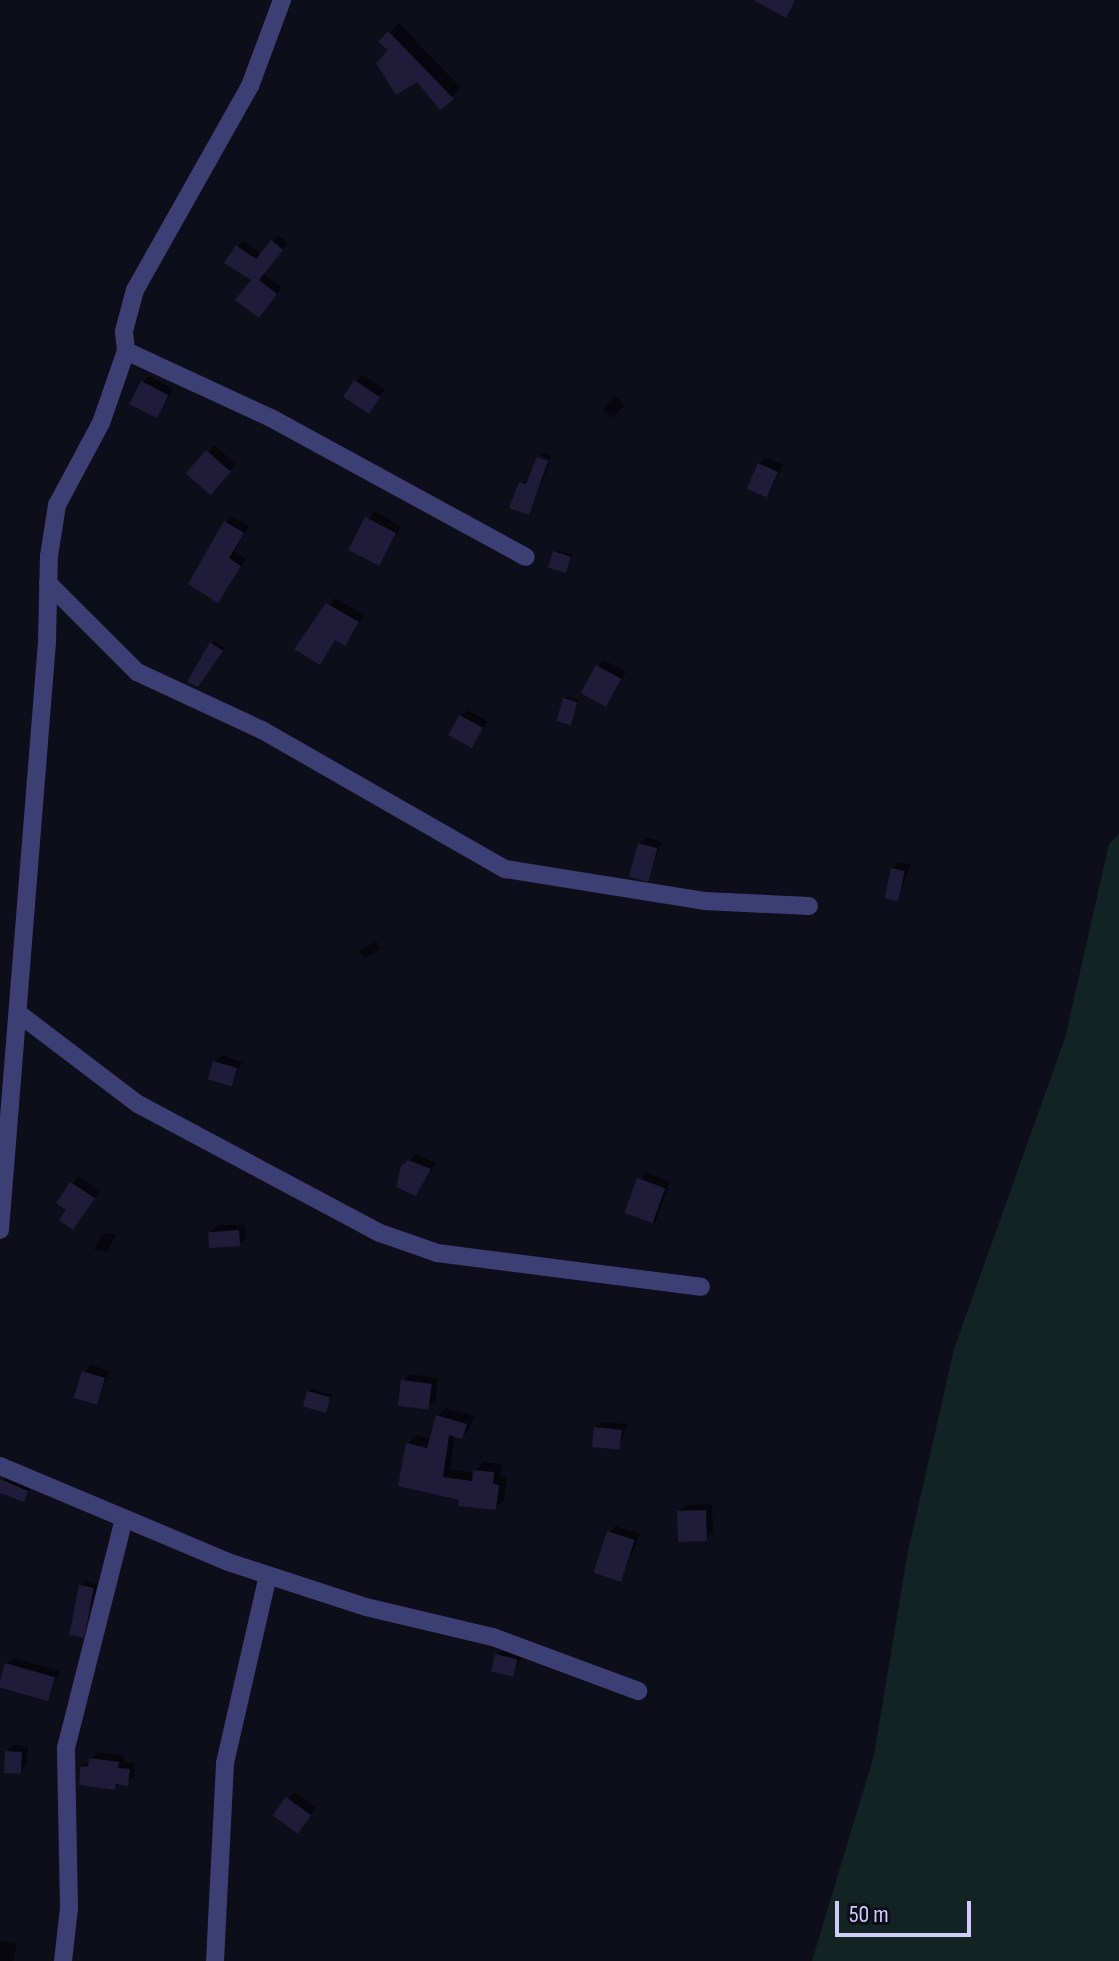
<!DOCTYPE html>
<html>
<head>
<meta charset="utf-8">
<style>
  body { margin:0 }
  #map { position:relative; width:1119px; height:1961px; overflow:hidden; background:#0e0d1a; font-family:"Sofia Sans Condensed",sans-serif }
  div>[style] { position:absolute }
  .green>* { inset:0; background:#112322 }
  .shadow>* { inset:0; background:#0007; transform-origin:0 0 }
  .building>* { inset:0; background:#201b39; transform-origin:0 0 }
  .street>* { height:18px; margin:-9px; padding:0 9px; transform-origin:9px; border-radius:9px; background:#3d3e74 }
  span { translate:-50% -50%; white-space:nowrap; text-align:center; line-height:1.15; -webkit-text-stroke:6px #0e0d1a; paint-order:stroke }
  .scale { position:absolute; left:835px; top:1901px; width:136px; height:36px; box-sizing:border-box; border:4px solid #cfccf9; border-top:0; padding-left:10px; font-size:24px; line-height:28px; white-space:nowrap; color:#cfccf9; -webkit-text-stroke:6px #0e0d1a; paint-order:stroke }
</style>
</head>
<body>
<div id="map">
  <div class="green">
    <i style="clip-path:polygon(1119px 834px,1119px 1961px,812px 1961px,874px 1755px,907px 1556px,954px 1349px,1065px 1038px,1109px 844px)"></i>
  </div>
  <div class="shadow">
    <i style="clip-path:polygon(399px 23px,461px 88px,452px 97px,381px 42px)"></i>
    <i style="clip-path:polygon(278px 235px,287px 243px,263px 273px,282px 288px,264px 310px,238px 246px,243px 241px,262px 254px)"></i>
    <i style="clip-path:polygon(362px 374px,385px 390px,368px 411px,345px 396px)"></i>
    <i style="clip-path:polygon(149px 376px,174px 389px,156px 417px,142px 383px)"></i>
    <i style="left:615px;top:396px;width:13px;height:18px;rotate:42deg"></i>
    <i style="clip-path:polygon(214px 445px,236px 464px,217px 486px,190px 474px)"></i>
    <i style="clip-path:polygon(544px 453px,551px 456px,550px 460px,541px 456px)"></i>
    <i style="clip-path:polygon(766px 458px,783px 465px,768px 495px,760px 464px)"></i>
    <i style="clip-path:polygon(538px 460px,549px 464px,529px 513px,520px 483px,530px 479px)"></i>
    <i style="left:374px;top:511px;width:31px;height:44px;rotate:29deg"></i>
    <i style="clip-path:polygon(232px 516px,249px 526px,234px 551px,246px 559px,218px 601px,226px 522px)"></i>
    <i style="clip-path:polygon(558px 550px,573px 555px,566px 571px,555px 552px)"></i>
    <i style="clip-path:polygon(335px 598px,364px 615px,351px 637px,345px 643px,336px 638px,319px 662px,317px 624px)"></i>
    <i style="clip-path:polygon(214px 641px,224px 648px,200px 682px,211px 643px)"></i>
    <i style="clip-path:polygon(604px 660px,626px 672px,607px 705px,598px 666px)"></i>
    <i style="clip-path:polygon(568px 696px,579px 700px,570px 723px,565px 699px)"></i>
    <i style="clip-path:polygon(467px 710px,488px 721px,472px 745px,461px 716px)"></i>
    <i style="clip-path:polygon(646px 837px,662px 842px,647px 878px,640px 844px)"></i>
    <i style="clip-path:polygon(899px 862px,911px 865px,897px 900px,893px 869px)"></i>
    <i style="left:376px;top:941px;width:9px;height:19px;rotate:58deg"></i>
    <i style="clip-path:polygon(222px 1055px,242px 1062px,230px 1084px,215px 1062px)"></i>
    <i style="clip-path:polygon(416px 1154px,436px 1163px,416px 1194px,403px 1167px)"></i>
    <i style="left:645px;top:1172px;width:27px;height:44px;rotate:20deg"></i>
    <i style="clip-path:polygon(78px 1176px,100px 1191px,73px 1227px,69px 1210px,58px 1203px)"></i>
    <i style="clip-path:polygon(217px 1225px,245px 1225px,246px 1238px,239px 1244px,210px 1232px)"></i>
    <i style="clip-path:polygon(102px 1233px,116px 1234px,108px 1252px,94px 1250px)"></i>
    <i style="clip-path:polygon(91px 1365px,110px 1371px,96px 1402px,84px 1372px)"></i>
    <i style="clip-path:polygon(410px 1374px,438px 1378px,435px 1401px,428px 1408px,403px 1381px)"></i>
    <i style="clip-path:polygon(312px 1389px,332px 1395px,325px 1412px,309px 1392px)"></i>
    <i style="clip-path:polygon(446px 1408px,474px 1416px,470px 1428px,462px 1437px,455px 1435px,450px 1469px,474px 1473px,483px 1462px,502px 1464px,500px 1476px,507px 1477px,504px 1500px,495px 1508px,461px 1498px,408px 1444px,417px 1435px,431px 1439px,438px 1416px)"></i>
    <i style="clip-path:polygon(603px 1422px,628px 1424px,619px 1448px,596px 1428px)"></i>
    <i style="clip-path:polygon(6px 1475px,32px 1486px,24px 1499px,0 1491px)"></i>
    <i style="clip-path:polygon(712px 1504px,713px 1532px,706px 1539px,679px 1512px,686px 1505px)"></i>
    <i style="clip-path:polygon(616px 1526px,640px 1534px,621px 1580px,609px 1532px)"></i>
    <i style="clip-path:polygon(86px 1581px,98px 1584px,81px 1636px,81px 1586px)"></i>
    <i style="clip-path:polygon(503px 1649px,523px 1653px,513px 1674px,497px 1655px)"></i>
    <i style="clip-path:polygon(13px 1658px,60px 1671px,47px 1699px,7px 1664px)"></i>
    <i style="clip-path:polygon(13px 1745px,28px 1746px,26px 1766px,19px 1772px,7px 1752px)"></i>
    <i style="clip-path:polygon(98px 1752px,125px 1756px,124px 1762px,135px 1763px,134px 1777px,114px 1788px,82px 1768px)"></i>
    <i style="clip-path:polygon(294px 1792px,316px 1807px,303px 1824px,275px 1815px)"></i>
    <i style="clip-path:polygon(0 1932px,0 1941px,17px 1944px,13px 1961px,0 1961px)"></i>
  </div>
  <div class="building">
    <i style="clip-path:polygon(753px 0,795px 0,786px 18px)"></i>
    <i style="clip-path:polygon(388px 31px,454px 99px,440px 110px,417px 82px,396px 95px,376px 63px,388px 50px,378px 42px)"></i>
    <i style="clip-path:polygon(271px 240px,283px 250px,259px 280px,277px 294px,259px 318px,235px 300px,251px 280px,224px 263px,236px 245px,256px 259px)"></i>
    <i style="left:354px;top:380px;width:31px;height:20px;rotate:33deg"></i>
    <i style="left:141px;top:381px;width:31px;height:26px;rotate:27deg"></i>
    <i style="left:206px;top:450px;width:33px;height:31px;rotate:41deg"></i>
    <i style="clip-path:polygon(537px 457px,548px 461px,529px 515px,509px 508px,519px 482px,526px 484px)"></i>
    <i style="left:758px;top:463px;width:22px;height:28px;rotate:24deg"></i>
    <i style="left:365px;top:517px;width:35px;height:37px;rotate:27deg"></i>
    <i style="clip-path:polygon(224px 521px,244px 533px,229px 558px,241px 566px,218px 603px,188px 584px)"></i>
    <i style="left:553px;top:551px;width:19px;height:17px;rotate:18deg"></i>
    <i style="clip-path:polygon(326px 603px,359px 622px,345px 646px,335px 640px,320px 665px,294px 649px)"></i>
    <i style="clip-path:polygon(210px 642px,223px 651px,198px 687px,187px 682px)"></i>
    <i style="left:596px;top:665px;width:29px;height:32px;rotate:29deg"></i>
    <i style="left:563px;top:698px;width:15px;height:24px;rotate:16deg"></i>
    <i style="left:459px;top:715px;width:27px;height:23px;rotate:28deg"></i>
    <i style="left:638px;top:843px;width:20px;height:35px;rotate:15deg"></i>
    <i style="left:891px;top:868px;width:14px;height:31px;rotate:12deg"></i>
    <i style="left:213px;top:1061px;width:25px;height:19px;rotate:16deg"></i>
    <i style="clip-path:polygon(408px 1160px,431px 1169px,416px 1196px,396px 1187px,401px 1166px)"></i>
    <i style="left:637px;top:1178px;width:30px;height:37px;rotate:20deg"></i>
    <i style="clip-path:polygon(70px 1182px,95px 1198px,73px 1230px,59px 1220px,66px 1210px,56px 1203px)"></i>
    <i style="left:239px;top:1230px;width:16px;height:31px;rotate:86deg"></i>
    <i style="left:82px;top:1371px;width:24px;height:28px;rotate:17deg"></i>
    <i style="left:401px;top:1380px;width:31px;height:26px;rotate:7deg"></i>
    <i style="left:307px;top:1391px;width:24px;height:16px;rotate:15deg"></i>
    <i style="clip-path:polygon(436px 1415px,467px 1424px,462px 1439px,449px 1435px,443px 1477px,472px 1481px,473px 1470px,494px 1472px,493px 1484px,499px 1485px,496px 1510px,458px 1506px,459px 1500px,398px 1486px,406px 1443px,427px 1448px)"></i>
    <i style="left:594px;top:1427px;width:28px;height:20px;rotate:6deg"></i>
    <i style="clip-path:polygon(0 1479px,28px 1491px,24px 1502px,0 1493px)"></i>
    <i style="left:706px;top:1510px;width:31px;height:29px;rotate:88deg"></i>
    <i style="left:607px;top:1531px;width:29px;height:44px;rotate:18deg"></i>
    <i style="left:79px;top:1585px;width:15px;height:51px;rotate:11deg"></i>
    <i style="left:495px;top:1654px;width:23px;height:18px;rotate:13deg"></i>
    <i style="left:5px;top:1663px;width:52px;height:25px;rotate:16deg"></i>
    <i style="left:5px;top:1751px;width:17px;height:22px;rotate:3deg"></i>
    <i style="clip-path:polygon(89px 1758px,119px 1762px,118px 1768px,130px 1769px,128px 1786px,116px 1784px,115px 1790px,79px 1785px,80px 1767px,88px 1766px)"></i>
    <i style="left:286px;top:1797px;width:31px;height:23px;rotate:36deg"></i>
  </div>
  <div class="street">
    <i style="left:126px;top:351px;width:160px;rotate:24.8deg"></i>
    <i style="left:271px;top:418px;width:290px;rotate:28.6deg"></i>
    <i style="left:48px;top:583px;width:126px;rotate:45deg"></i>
    <i style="left:137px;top:672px;width:138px;rotate:24.9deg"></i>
    <i style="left:262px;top:730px;width:280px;rotate:29.8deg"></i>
    <i style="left:505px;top:869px;width:203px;rotate:9.1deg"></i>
    <i style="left:705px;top:901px;width:104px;rotate:2.8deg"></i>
    <i style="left:18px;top:1013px;width:151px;rotate:37.2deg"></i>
    <i style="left:138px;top:1104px;width:274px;rotate:28.1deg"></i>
    <i style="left:380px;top:1233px;width:60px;rotate:19.3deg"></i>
    <i style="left:437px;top:1253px;width:266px;rotate:7.3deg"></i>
    <i style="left:0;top:1230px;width:590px;rotate:-85.43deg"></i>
    <i style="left:47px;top:642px;width:86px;rotate:-88.7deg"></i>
    <i style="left:49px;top:556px;width:52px;rotate:-81.1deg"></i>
    <i style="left:57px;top:505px;width:93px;rotate:-61.8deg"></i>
    <i style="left:101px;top:423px;width:76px;rotate:-70.9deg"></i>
    <i style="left:126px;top:351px;width:20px;rotate:-96deg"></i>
    <i style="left:124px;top:331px;width:42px;rotate:-75deg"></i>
    <i style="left:135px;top:290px;width:234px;rotate:-60.6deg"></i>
    <i style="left:250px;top:86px;width:92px;rotate:-69.6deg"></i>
    <i style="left:0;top:1466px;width:247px;rotate:22.8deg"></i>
    <i style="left:228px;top:1562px;width:145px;rotate:18.1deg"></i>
    <i style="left:366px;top:1607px;width:130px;rotate:13.3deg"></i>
    <i style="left:493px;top:1637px;width:155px;rotate:20.4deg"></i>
    <i style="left:63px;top:1961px;width:53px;rotate:-83.5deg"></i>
    <i style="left:69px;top:1908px;width:160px;rotate:-91.1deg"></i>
    <i style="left:66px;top:1748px;width:236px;rotate:-75.8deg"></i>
    <i style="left:215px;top:1961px;width:198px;rotate:-87.1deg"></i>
    <i style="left:225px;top:1763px;width:192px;rotate:-77.1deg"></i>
  </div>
  <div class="scale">50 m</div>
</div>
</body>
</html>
